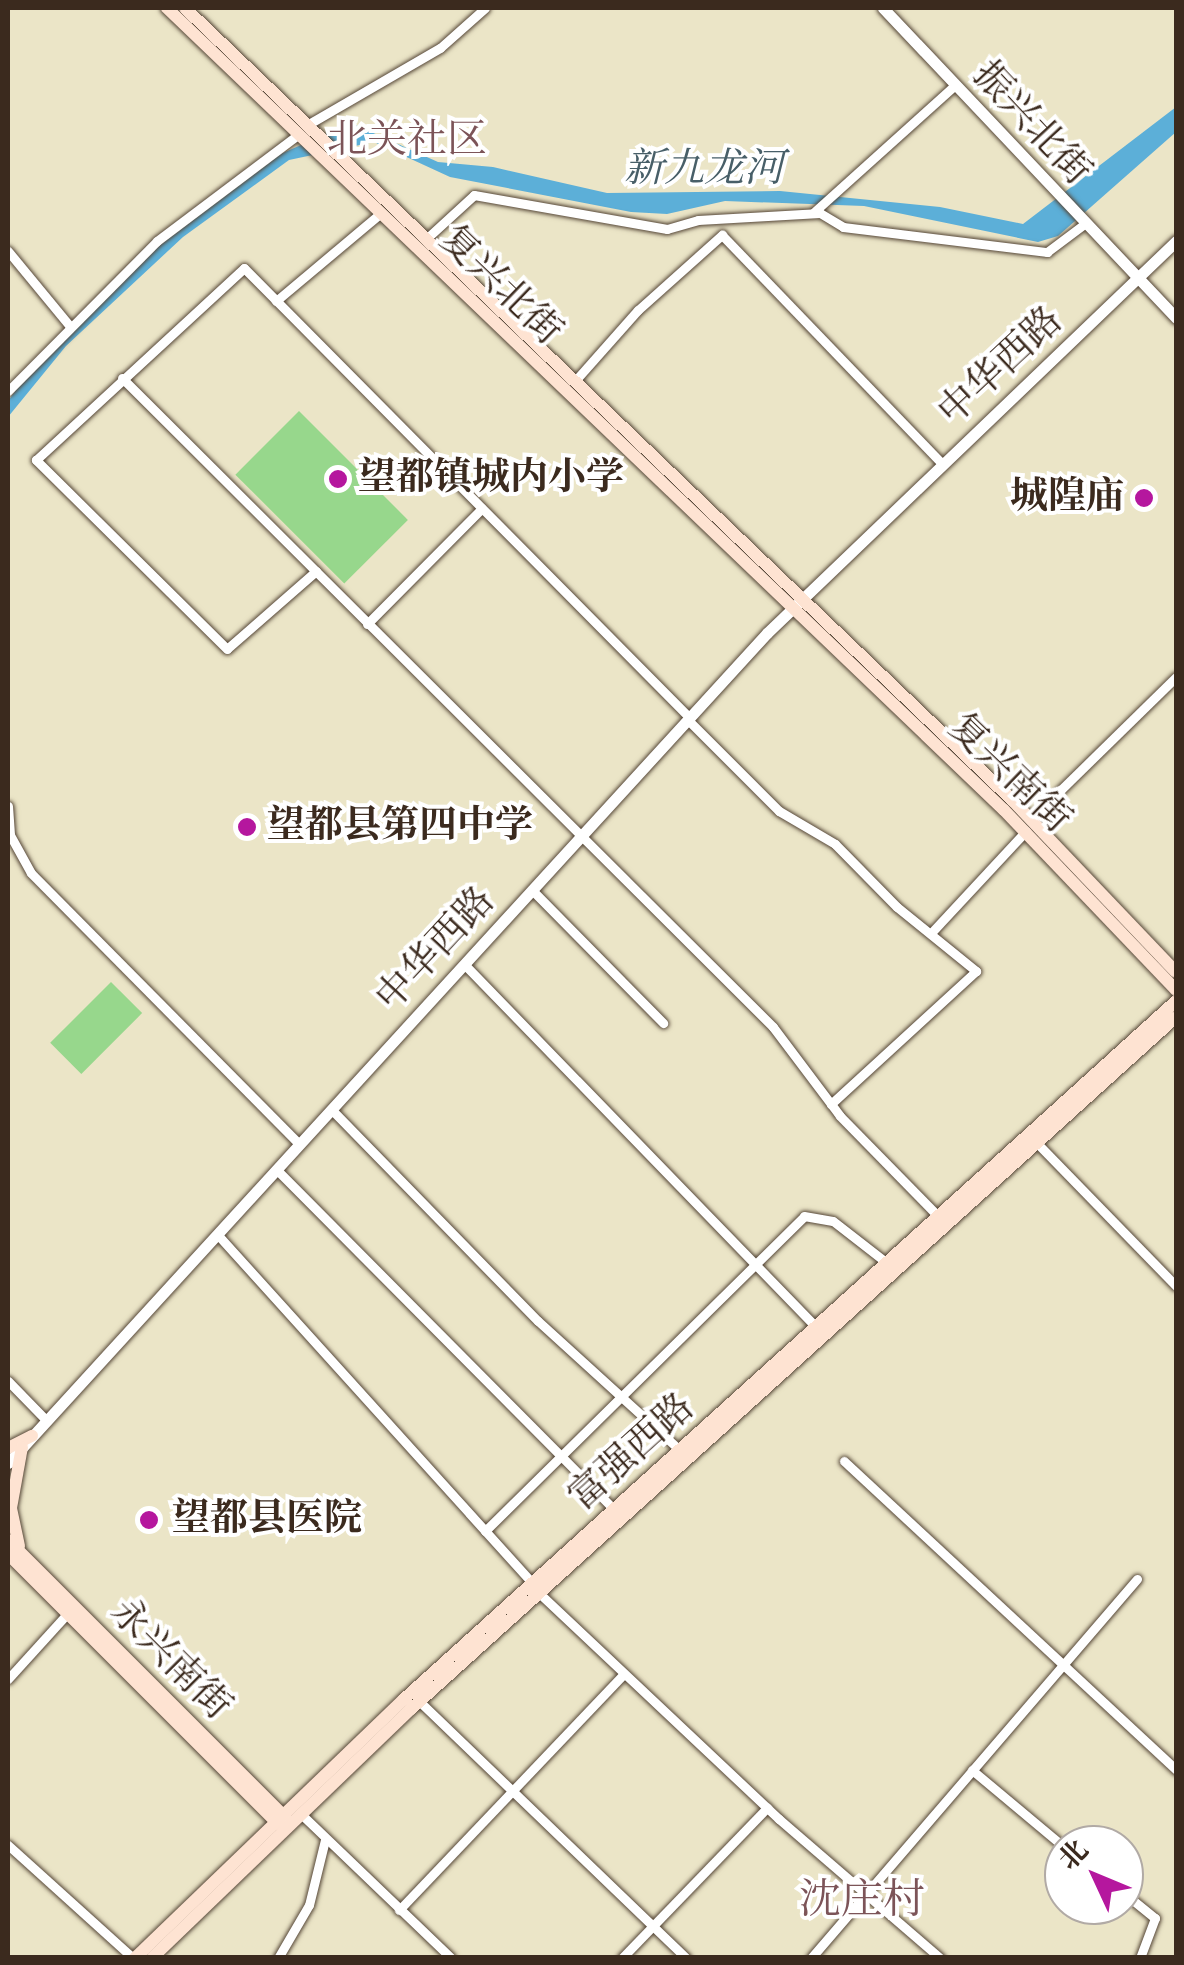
<!DOCTYPE html>
<html>
<head>
<meta charset="utf-8">
<style>
  body { margin:0 }
  #map { position:relative; width:1184px; height:1965px; overflow:hidden; background:#ebe5c7; font-family:"IM FELL DW Pica","Noto Serif SC",serif }
  div>[style] { position:absolute }
  .green>* { inset:0; background:#97d78c; transform-origin:0 0 }
  .water>* { inset:0; background:#5cafd8 }
  .roads { filter:drop-shadow(0 0 2px #554637) drop-shadow(0 0 2px #554637) }
  .minor>* { height:9px; margin:-4.5px; padding:0 4.5px; transform-origin:4.5px; border-radius:4.5px; background:#fff }
  .tertiary>* { height:11px; margin:-5.5px; padding:0 5.5px; transform-origin:5.5px; border-radius:5.5px; background:#fff }
  .secondary>* { height:12px; margin:-6px; padding:0 6px; transform-origin:6px; border-radius:6px; background:#fee3d2 }
  .dots>* { width:28px; height:28px; translate:-50% -50%; box-sizing:border-box; border:5px solid #fff; border-radius:50% }
  span { translate:-50% -50%; white-space:nowrap; text-align:center; line-height:1.15; -webkit-text-stroke:8px #fff; paint-order:stroke }
  .street-label { font-size:38px; color:#3b2a1e }
  .poi-label { font-size:38px; color:#3b2a1e; font-weight:700 }
  .left { translate:0 -50%; text-align:left }
  .right { translate:-100% -50%; text-align:right }
  .neighbourhood-label { font-size:40px; color:#7c5458 }
  .water-label { font-size:40px; color:#485f68; font-style:italic }
  .quarter-label { font-size:42px; color:#7c5458 }
  .frame { position:absolute; inset:0; border:10px solid #3b2a1e; pointer-events:none }
  .north { position:absolute; left:1044px; top:1825px; width:100px; height:100px; box-sizing:border-box; background:#fff; border:2px solid #b1aaa5; border-radius:50%; rotate:314deg; font-size:28px; font-weight:700; line-height:40px; text-align:center; color:#3b2a1e }
  .north::after { content:''; display:block; margin:auto; width:35px; height:45px; background:#b5179e; clip-path:polygon(50% 0,100% 100%,50% 72%,0 100%) }
</style>
</head>
<body>
<div id="map">
  <div class="green">
    <i style="left:299px;top:411px;width:154px;height:90px;rotate:45deg"></i>
    <i style="left:111px;top:982px;width:44px;height:86px;rotate:45deg"></i>
  </div>
  <div class="water">
    <i style="clip-path:polygon(1176px 107px,1176px 132px,1058px 236px,1038px 242px,864px 206px,725px 201px,667px 214px,631px 212px,450px 177px,374px 142px,289px 160px,183px 237px,66px 346px,8px 417px,8px 401px,30px 371px,147px 255px,276px 156px,351px 123px,438px 162px,493px 167px,607px 193px,780px 191px,940px 207px,1023px 224px)"></i>
  </div>
  <div class="roads">
    <div class="minor">
      <i style="left:307px;top:125px;width:154px;rotate:-30.1deg"></i>
      <i style="left:440px;top:48px;width:60px;rotate:-41.6deg"></i>
      <i style="left:814px;top:212px;width:190px;rotate:-42deg"></i>
      <i style="left:426px;top:239px;width:65px;rotate:-42.5deg"></i>
      <i style="left:474px;top:195px;width:196px;rotate:10deg"></i>
      <i style="left:667px;top:229px;width:32px;rotate:-16deg"></i>
      <i style="left:698px;top:220px;width:122px;rotate:-3.3deg"></i>
      <i style="left:820px;top:213px;width:27px;rotate:31deg"></i>
      <i style="left:843px;top:227px;width:206px;rotate:7deg"></i>
      <i style="left:1047px;top:252px;width:45px;rotate:-36.9deg"></i>
      <i style="left:8px;top:251px;width:96px;rotate:50.5deg"></i>
      <i style="left:276px;top:301px;width:137px;rotate:-40deg"></i>
      <i style="left:122px;top:378px;width:919px;rotate:44.91deg"></i>
      <i style="left:773px;top:1027px;width:111px;rotate:53deg"></i>
      <i style="left:840px;top:1116px;width:140px;rotate:45.6deg"></i>
      <i style="left:574px;top:382px;width:96px;rotate:-48.4deg"></i>
      <i style="left:638px;top:310px;width:113px;rotate:-41.8deg"></i>
      <i style="left:722px;top:235px;width:318px;rotate:46.1deg"></i>
      <i style="left:8px;top:391px;width:211px;rotate:-45.2deg"></i>
      <i style="left:157px;top:241px;width:178px;rotate:-37deg"></i>
      <i style="left:316px;top:571px;width:118px;rotate:138.8deg"></i>
      <i style="left:227px;top:649px;width:269px;rotate:-135.3deg"></i>
      <i style="left:36px;top:460px;width:283px;rotate:-42.7deg"></i>
      <i style="left:244px;top:268px;width:634px;rotate:45.26deg"></i>
      <i style="left:367px;top:624px;width:163px;rotate:-45.2deg"></i>
      <i style="left:688px;top:720px;width:129px;rotate:45deg"></i>
      <i style="left:779px;top:811px;width:65px;rotate:30.5deg"></i>
      <i style="left:835px;top:844px;width:88px;rotate:45.5deg"></i>
      <i style="left:897px;top:907px;width:102px;rotate:39deg"></i>
      <i style="left:976px;top:971px;width:197px;rotate:137.5deg"></i>
      <i style="left:8px;top:806px;width:29px;rotate:86deg"></i>
      <i style="left:10px;top:835px;width:43px;rotate:61.1deg"></i>
      <i style="left:31px;top:873px;width:381px;rotate:45.3deg"></i>
      <i style="left:1031px;top:819px;width:203px;rotate:-44.4deg"></i>
      <i style="left:532px;top:890px;width:187px;rotate:45.4deg"></i>
      <i style="left:932px;top:932px;width:138px;rotate:-47.1deg"></i>
      <i style="left:464px;top:964px;width:506px;rotate:45.88deg"></i>
      <i style="left:331px;top:1109px;width:296px;rotate:45.7deg"></i>
      <i style="left:538px;top:1321px;width:192px;rotate:42.3deg"></i>
      <i style="left:1037px;top:1143px;width:199px;rotate:45.8deg"></i>
      <i style="left:276px;top:1169px;width:479px;rotate:45.2deg"></i>
      <i style="left:217px;top:1234px;width:470px;rotate:47.9deg"></i>
      <i style="left:8px;top:1381px;width:56px;rotate:45.7deg"></i>
      <i style="left:844px;top:1461px;width:454px;rotate:42.9deg"></i>
      <i style="left:485px;top:1531px;width:448px;rotate:-44.6deg"></i>
      <i style="left:804px;top:1216px;width:29px;rotate:10deg"></i>
      <i style="left:833px;top:1221px;width:68px;rotate:37.9deg"></i>
      <i style="left:539px;top:1593px;width:330px;rotate:43.3deg"></i>
      <i style="left:779px;top:1819px;width:213px;rotate:40.8deg"></i>
      <i style="left:8px;top:1679px;width:88px;rotate:-47.8deg"></i>
      <i style="left:419px;top:1701px;width:371px;rotate:43.9deg"></i>
      <i style="left:972px;top:1770px;width:120px;rotate:39.9deg"></i>
      <i style="left:300px;top:1813px;width:209px;rotate:43.8deg"></i>
      <i style="left:8px;top:1845px;width:169px;rotate:42.1deg"></i>
      <i style="left:1124px;top:1893px;width:40px;rotate:39deg"></i>
      <i style="left:1155px;top:1918px;width:43px;rotate:110.6deg"></i>
      <i style="left:399px;top:1910px;width:326px;rotate:-46.4deg"></i>
      <i style="left:278px;top:1958px;width:61px;rotate:-59.7deg"></i>
      <i style="left:309px;top:1905px;width:67px;rotate:-76.2deg"></i>
      <i style="left:622px;top:1958px;width:209px;rotate:-46deg"></i>
      <i style="left:811px;top:1958px;width:500px;rotate:-49.3deg"></i>
    </div>
    <div class="tertiary">
      <i style="left:883px;top:8px;width:427px;rotate:46.6deg"></i>
      <i style="left:8px;top:1463px;width:1125px;rotate:-47.56deg"></i>
      <i style="left:767px;top:633px;width:567px;rotate:-43.78deg"></i>
    </div>
    <div class="secondary">
      <i style="left:167px;top:8px;width:1159px;rotate:43.78deg"></i>
      <i style="left:1004px;top:810px;width:249px;rotate:46.3deg"></i>
      <i style="left:185px;top:8px;width:1146px;rotate:43.76deg"></i>
      <i style="left:1013px;top:801px;width:236px;rotate:46.4deg"></i>
      <i style="left:8px;top:1448px;width:27px;rotate:-27deg"></i>
      <i style="left:8px;top:1540px;width:392px;rotate:45deg"></i>
      <i style="left:19px;top:1546px;width:39px;rotate:-102deg"></i>
      <i style="left:11px;top:1508px;width:62px;rotate:-79.8deg"></i>
      <i style="left:8px;top:1554px;width:382px;rotate:45deg"></i>
      <i style="left:135px;top:1958px;width:372px;rotate:-43.9deg"></i>
      <i style="left:403px;top:1700px;width:1042px;rotate:-42.12deg"></i>
      <i style="left:152px;top:1958px;width:359px;rotate:-43.9deg"></i>
      <i style="left:411px;top:1709px;width:1032px;rotate:-42.13deg"></i>
    </div>
  </div>
  <div class="dots">
    <i style="left:338px;top:479px;background:#b5179e"></i>
    <i style="left:1144px;top:498px;background:#b5179e"></i>
    <i style="left:247px;top:827px;background:#b5179e"></i>
    <i style="left:149px;top:1520px;background:#b5179e"></i>
  </div>
  <div class="street-label">
    <span style="left:1031px;top:124px;rotate:47deg">振兴北街</span>
    <span style="left:500px;top:286px;rotate:44deg">复兴北街</span>
    <span style="left:1001px;top:367px;rotate:-43deg">中华西路</span>
    <span style="left:1009px;top:774px;rotate:44deg">复兴南街</span>
    <span style="left:436px;top:950px;rotate:-47deg">中华西路</span>
    <span style="left:632px;top:1453px;rotate:-42deg">富强西路</span>
    <span style="left:170px;top:1660px;rotate:45deg">永兴南街</span>
  </div>
  <div class="poi-label">
    <span class="left" style="left:358px;top:479px">望都镇城内小学</span>
    <span class="right" style="left:1124px;top:498px">城隍庙</span>
    <span class="left" style="left:267px;top:827px">望都县第四中学</span>
    <span class="left" style="left:172px;top:1520px">望都县医院</span>
  </div>
  <div class="neighbourhood-label">
    <span style="left:407px;top:141px">北关社区</span>
  </div>
  <div class="water-label">
    <span style="left:704px;top:170px">新九龙河</span>
  </div>
  <div class="quarter-label">
    <span style="left:862px;top:1901px">沈庄村</span>
  </div>
  <div class="frame"></div>
  <div class="north">北</div>
</div>
</body>
</html>
